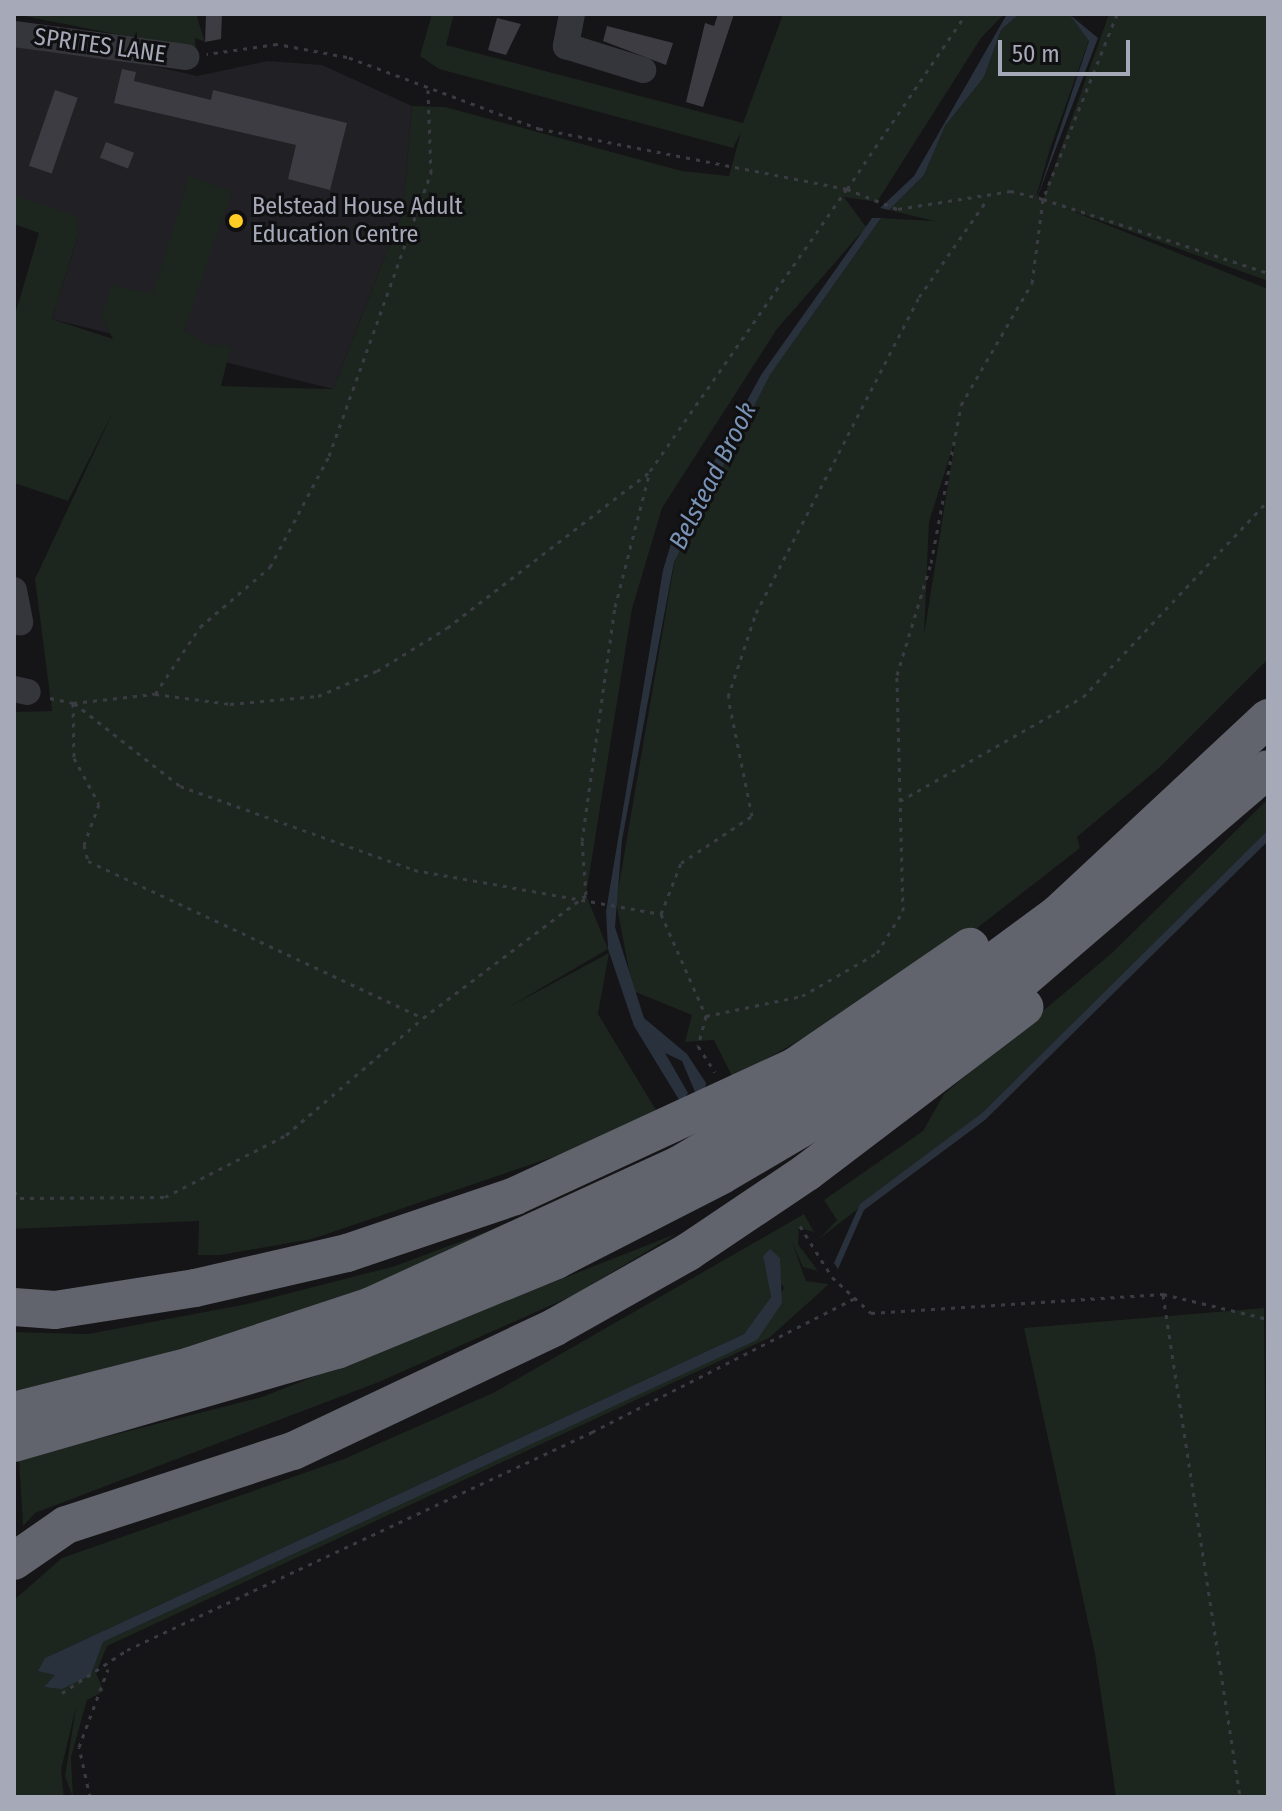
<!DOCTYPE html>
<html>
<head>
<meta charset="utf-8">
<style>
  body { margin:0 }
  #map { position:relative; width:1282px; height:1811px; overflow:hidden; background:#151416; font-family:"Fira Sans Condensed",sans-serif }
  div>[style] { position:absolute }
  .built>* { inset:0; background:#212024 }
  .green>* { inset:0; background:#1c251e }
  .water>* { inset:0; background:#29313c }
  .building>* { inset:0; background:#3c3c42; transform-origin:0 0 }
  .path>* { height:3px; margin-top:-1.5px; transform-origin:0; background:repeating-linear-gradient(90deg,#3b3c43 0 4px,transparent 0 10px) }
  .minor>* { height:26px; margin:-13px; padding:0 13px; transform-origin:13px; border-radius:13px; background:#35353c }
  .highway>* { height:38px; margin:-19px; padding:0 19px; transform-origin:19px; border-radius:19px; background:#61636d }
  .dots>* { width:22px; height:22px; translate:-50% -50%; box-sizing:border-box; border:4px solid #100f11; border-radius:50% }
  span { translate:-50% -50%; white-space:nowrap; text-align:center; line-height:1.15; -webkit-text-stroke:6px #100f11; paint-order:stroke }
  .street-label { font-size:24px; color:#a5a9b8 }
  .poi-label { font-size:24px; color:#a5a9b8 }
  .left { translate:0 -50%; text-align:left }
  .water-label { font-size:26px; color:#7893b6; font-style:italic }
  .frame { position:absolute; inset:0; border:16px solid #a5a9b8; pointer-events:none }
  .scale { position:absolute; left:998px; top:40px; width:132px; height:36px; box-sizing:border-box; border:4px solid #a5a9b8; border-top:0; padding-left:10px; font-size:24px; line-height:28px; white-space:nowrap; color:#a5a9b8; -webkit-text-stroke:6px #100f11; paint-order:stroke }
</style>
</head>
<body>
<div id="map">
  <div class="built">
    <i style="clip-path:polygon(14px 34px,197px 76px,268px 61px,322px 65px,412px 106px,403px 211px,333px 389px,52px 319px,79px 232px,14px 195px)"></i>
  </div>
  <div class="green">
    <i style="clip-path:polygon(14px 14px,196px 14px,205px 42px,195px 38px,196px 50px)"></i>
    <i style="clip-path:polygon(432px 14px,454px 14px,446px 45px,743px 123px,783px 14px,1004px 14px,981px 38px,877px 202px,844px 197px,866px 227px,777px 329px,662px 508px,632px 609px,586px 895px,608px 949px,507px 1008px,609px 953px,598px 1014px,662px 1120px,312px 1239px,221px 1255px,198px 1255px,199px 1221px,14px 1229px,14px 712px,52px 711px,35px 579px,113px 412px,68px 501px,14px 483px,14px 318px,39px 233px,14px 224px,14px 195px,76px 216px,79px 232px,52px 319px,113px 339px,101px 317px,111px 285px,153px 294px,189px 176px,232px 192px,184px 331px,206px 344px,231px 346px,221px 386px,333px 389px,403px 211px,412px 106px,445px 107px,682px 171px,729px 176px,741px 132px,733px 148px,439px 69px,420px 56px)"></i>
    <i style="clip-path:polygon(evenodd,1019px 14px,1069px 14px,1089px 40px,1050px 149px,1037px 194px,1043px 199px,1109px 14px,1268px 14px,1268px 281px,1060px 206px,1268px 289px,1268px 659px,1159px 768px,1077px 837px,1080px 848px,923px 970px,733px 1078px,714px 1040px,685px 1042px,692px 1015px,633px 991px,616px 902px,676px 553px,770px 375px,881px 218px,934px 221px,889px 210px,924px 175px,945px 126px,984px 77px,1001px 30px,1019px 14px,955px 440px,924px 635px,924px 636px,929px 522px,955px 440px)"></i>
    <i style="clip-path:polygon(1268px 799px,1268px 830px,982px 1113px,819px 1239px,837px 1220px,824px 1200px,923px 1131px,944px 1094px,1112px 953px)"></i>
    <i style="clip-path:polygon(619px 1182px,271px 1329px,14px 1397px,14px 1332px,88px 1334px,247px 1304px,395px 1266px)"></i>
    <i style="clip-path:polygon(evenodd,804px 1214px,814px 1232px,799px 1228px,798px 1244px,818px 1271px,803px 1267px,792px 1242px,806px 1281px,829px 1284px,769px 1338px,107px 1646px,96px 1673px,104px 1691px,87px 1700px,71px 1757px,73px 1797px,65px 1777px,76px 1707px,61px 1770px,64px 1797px,14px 1797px,14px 1600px,62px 1558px,344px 1459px,493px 1393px,804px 1214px,763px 1256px,784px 1288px,756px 1340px,103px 1642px,91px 1675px,55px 1675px,45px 1658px,744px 1334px,771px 1297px,763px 1256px)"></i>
    <i style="clip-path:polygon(678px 1233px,574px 1295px,379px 1382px,35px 1513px,23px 1526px,19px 1459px,262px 1397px)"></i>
    <i style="clip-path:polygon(1264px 1308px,1268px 1797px,1116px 1797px,1095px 1654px,1024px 1328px)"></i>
  </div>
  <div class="water">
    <i style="clip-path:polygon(1007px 14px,1019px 14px,1001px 30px,984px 77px,945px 126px,924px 175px,889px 210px,880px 208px,914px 176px)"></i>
    <i style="clip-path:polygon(1069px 14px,1098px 38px,1037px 198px,1089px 41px)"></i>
    <i style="clip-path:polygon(872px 218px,881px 218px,770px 375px,674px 562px,622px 840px,615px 927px,644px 1018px,687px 1054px,706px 1083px,704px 1094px,695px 1092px,682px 1061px,665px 1053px,688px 1093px,681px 1103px,634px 1026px,608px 949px,606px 911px,663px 570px,673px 537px,761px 375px)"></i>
    <i style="clip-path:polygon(1268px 830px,1268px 841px,985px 1120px,864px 1210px,838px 1269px,834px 1263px,860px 1204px,982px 1113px)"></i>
    <i style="clip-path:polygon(770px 1249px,780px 1258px,782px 1303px,757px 1340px,103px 1642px,91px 1675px,62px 1689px,44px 1687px,55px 1675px,38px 1671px,45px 1658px,744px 1334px,771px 1297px,763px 1256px)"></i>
  </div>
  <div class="building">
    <i style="clip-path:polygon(206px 14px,222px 14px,221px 39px,205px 42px)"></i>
    <i style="clip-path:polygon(718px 14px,734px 14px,703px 107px,686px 102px,705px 23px,714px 26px)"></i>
    <i style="clip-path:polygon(497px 18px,521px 24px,506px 55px,488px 50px)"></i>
    <i style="clip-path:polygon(607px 26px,673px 43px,666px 65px,603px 41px)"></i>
    <i style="clip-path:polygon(122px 69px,136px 72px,134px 81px,211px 100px,213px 90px,347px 123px,330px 190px,288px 179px,296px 145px,114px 103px)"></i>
    <i style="left:55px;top:90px;width:24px;height:80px;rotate:19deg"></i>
    <i style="left:106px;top:142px;width:30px;height:17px;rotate:21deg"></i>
  </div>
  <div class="path">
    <i style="left:1117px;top:14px;width:199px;rotate:111.8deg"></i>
    <i style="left:1043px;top:199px;width:237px;rotate:18.2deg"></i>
    <i style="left:155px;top:694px;width:76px;rotate:7.6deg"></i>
    <i style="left:230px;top:704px;width:88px;rotate:-5.2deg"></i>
    <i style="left:318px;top:696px;width:64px;rotate:-23deg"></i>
    <i style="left:377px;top:671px;width:82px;rotate:-31.6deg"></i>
    <i style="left:447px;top:628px;width:254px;rotate:-37.6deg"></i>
    <i style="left:50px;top:698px;width:24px;rotate:12deg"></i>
    <i style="left:73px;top:703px;width:82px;rotate:-6.3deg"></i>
    <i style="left:155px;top:694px;width:81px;rotate:-56.1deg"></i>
    <i style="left:200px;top:627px;width:92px;rotate:-40.6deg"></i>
    <i style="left:270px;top:567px;width:126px;rotate:-62deg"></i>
    <i style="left:329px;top:456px;width:301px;rotate:-70.2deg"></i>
    <i style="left:431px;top:173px;width:83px;rotate:-92.1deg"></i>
    <i style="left:73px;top:703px;width:55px;rotate:89deg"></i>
    <i style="left:74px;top:758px;width:52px;rotate:61.5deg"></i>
    <i style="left:99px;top:804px;width:44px;rotate:110.1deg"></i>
    <i style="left:84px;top:845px;width:16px;rotate:76deg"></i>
    <i style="left:88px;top:861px;width:370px;rotate:25.1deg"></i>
    <i style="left:74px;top:703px;width:135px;rotate:38.1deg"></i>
    <i style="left:180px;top:786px;width:249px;rotate:19.7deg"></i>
    <i style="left:414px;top:870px;width:251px;rotate:10.1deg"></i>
    <i style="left:661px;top:914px;width:111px;rotate:66.2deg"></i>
    <i style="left:706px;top:1016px;width:31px;rotate:105deg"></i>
    <i style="left:698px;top:1046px;width:31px;rotate:57deg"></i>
    <i style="left:900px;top:801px;width:210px;rotate:-29.6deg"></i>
    <i style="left:1083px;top:697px;width:270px;rotate:-46.7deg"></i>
    <i style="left:661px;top:914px;width:55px;rotate:-68.6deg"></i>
    <i style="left:681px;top:863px;width:85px;rotate:-33.5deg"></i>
    <i style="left:752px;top:816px;width:121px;rotate:-101.4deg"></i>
    <i style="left:728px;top:697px;width:89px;rotate:-71.6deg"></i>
    <i style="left:756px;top:613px;width:356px;rotate:-62.7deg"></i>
    <i style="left:919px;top:297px;width:118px;rotate:-55deg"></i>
    <i style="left:706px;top:1016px;width:98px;rotate:-11.8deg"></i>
    <i style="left:802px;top:996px;width:86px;rotate:-29.8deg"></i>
    <i style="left:877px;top:953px;width:49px;rotate:-58.2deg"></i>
    <i style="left:903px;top:911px;width:236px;rotate:-91.5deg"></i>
    <i style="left:897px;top:675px;width:117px;rotate:-73.1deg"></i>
    <i style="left:931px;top:563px;width:161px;rotate:-79.2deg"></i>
    <i style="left:961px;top:405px;width:141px;rotate:-59.8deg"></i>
    <i style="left:1032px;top:283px;width:85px;rotate:-82.5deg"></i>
    <i style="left:1043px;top:199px;width:33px;rotate:-166deg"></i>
    <i style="left:1011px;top:191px;width:115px;rotate:171deg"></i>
    <i style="left:897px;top:209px;width:54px;rotate:-158.2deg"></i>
    <i style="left:847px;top:189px;width:212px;rotate:-55.8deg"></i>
    <i style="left:14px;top:1191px;width:9px;rotate:49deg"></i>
    <i style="left:20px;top:1198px;width:145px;rotate:-0.4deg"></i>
    <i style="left:165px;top:1197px;width:136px;rotate:-27.1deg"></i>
    <i style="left:286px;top:1135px;width:180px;rotate:-40.5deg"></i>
    <i style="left:423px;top:1018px;width:204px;rotate:-37deg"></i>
    <i style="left:586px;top:895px;width:54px;rotate:-94.2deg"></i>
    <i style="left:582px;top:841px;width:236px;rotate:-82deg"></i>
    <i style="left:615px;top:607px;width:140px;rotate:-75.6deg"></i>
    <i style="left:650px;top:471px;width:344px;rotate:-55.1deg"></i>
    <i style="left:847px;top:189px;width:313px;rotate:-168.9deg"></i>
    <i style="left:540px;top:129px;width:206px;rotate:-159.5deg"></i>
    <i style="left:347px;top:57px;width:71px;rotate:-169.5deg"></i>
    <i style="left:277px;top:44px;width:71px;rotate:171.9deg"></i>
    <i style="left:800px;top:1226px;width:60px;rotate:57.9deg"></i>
    <i style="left:832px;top:1277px;width:53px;rotate:42.7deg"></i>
    <i style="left:871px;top:1313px;width:293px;rotate:-3.7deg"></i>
    <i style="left:1163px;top:1294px;width:108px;rotate:13.4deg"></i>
    <i style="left:1163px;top:1295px;width:508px;rotate:81.28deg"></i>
    <i style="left:62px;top:1693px;width:78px;rotate:-33.5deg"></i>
    <i style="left:127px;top:1650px;width:514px;rotate:-25.12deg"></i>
    <i style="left:592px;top:1432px;width:295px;rotate:-27deg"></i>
    <i style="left:90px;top:1797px;width:51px;rotate:-102.4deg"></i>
    <i style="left:79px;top:1747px;width:83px;rotate:-69.6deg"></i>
  </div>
  <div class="minor">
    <i style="left:572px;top:14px;width:33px;rotate:101deg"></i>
    <i style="left:566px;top:46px;width:81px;rotate:17.3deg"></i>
    <i style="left:14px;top:34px;width:174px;rotate:7.6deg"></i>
    <i style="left:14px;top:590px;width:33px;rotate:79deg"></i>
    <i style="left:14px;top:689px;width:14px;rotate:12deg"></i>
  </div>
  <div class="highway">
    <i style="left:14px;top:1307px;width:41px;rotate:4.2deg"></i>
    <i style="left:55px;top:1310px;width:142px;rotate:-8.9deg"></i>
    <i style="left:195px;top:1288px;width:156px;rotate:-13deg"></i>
    <i style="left:347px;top:1253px;width:177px;rotate:-18.7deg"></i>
    <i style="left:515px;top:1196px;width:310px;rotate:-24.8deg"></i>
    <i style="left:796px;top:1066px;width:211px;rotate:-34.4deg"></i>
    <i style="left:14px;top:1411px;width:182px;rotate:-14.3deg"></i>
    <i style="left:190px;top:1366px;width:191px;rotate:-18.3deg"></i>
    <i style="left:371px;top:1306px;width:339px;rotate:-24.6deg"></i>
    <i style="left:679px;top:1165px;width:219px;rotate:-30.4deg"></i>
    <i style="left:868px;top:1054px;width:237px;rotate:-36.4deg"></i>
    <i style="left:1059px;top:913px;width:286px;rotate:-43deg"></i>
    <i style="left:14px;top:1443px;width:336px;rotate:-16.1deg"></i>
    <i style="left:337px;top:1350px;width:237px;rotate:-22.3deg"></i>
    <i style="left:556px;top:1260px;width:186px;rotate:-27.1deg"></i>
    <i style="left:722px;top:1175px;width:191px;rotate:-30.5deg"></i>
    <i style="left:887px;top:1078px;width:167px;rotate:-36deg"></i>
    <i style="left:1022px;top:980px;width:324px;rotate:-40.6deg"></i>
    <i style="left:14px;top:1561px;width:63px;rotate:-34.7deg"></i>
    <i style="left:66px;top:1525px;width:239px;rotate:-18.1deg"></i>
    <i style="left:293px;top:1451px;width:290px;rotate:-25.3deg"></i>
    <i style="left:555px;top:1327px;width:153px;rotate:-29.4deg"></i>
    <i style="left:688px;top:1252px;width:143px;rotate:-33.9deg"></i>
    <i style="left:807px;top:1172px;width:273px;rotate:-37.2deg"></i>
  </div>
  <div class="dots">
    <i style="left:236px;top:221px;background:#ffcd24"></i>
  </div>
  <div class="street-label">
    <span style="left:100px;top:46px;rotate:8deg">SPRITES LANE</span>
  </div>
  <div class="poi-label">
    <span class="left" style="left:252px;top:221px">Belstead House Adult<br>Education Centre</span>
  </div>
  <div class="water-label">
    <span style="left:713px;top:476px;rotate:-63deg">Belstead Brook</span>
  </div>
  <div class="frame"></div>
  <div class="scale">50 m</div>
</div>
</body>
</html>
